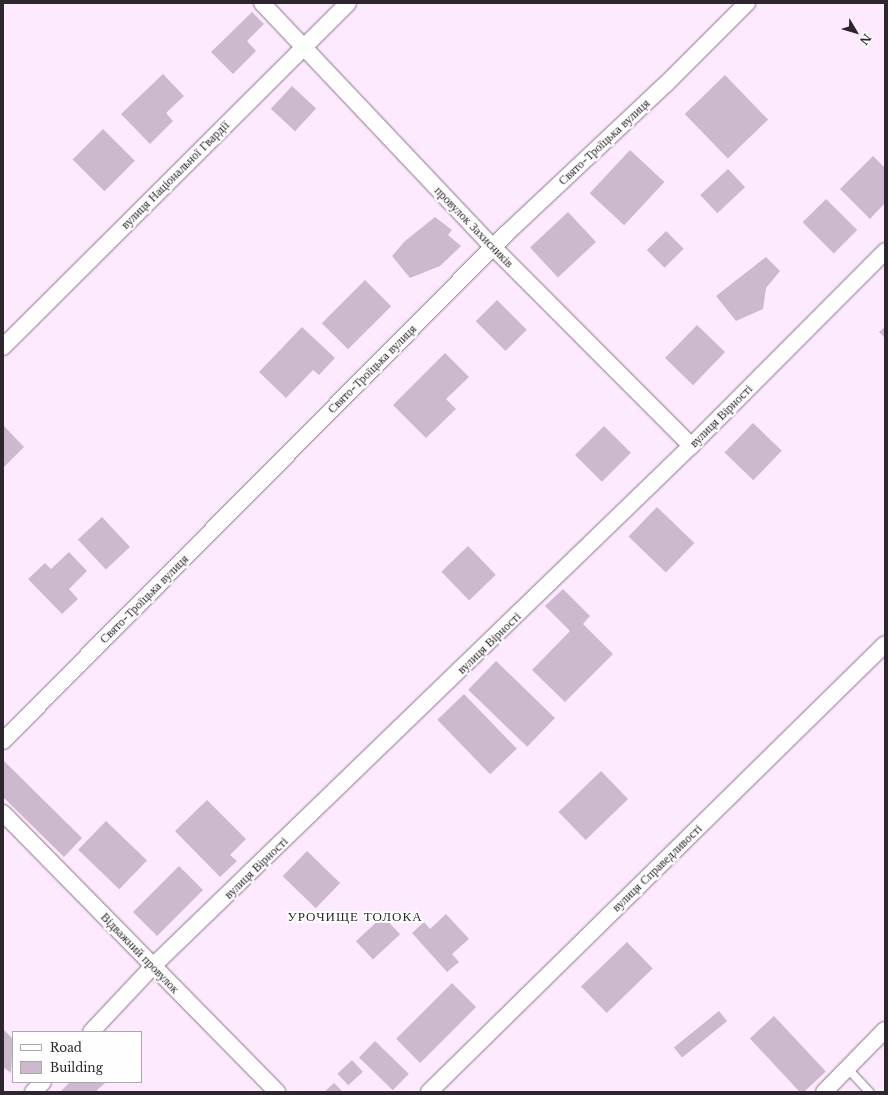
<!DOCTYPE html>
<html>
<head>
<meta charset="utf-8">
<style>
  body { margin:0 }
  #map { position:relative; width:888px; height:1095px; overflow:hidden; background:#feeaff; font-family:"Libre Baskerville",serif }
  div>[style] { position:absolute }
  .building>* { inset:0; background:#cdb9ce; transform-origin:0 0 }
  .roads { filter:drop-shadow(0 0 1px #867588) drop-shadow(0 0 1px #867588) }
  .service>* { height:8px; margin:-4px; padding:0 4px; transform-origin:4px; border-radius:4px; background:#fff }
  .minor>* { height:16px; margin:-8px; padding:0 8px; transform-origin:8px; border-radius:8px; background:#fff }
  span { translate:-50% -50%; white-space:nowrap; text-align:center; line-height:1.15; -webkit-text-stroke:4px #fefefe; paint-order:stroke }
  .street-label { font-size:12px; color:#2d262e }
  .neighbourhood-label { font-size:13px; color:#2d262e; letter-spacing:1px }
  .frame { position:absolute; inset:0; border:4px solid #2d262e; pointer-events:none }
  .legend { position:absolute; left:12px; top:1031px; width:130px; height:52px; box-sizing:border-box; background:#fefefe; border:1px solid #aaa8ab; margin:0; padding:5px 7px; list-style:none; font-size:12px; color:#2d262e }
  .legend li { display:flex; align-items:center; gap:8px; height:20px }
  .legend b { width:20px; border:1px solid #aaa8ab }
  .north { position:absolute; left:836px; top:12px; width:40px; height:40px; -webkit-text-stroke:3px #fefefe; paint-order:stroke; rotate:128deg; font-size:11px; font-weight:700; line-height:16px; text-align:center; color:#2d262e }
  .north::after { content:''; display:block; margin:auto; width:14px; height:18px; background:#2d262e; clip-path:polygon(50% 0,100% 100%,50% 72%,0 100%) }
</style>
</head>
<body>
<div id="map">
  <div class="building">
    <i style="clip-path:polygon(252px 12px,264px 24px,247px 41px,256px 51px,233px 74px,211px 52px)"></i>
    <i style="clip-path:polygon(163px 74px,184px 96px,166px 113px,173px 121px,150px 144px,121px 114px)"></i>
    <i style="left:725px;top:75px;width:62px;height:56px;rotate:46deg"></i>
    <i style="left:292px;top:86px;width:33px;height:31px;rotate:43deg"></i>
    <i style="left:103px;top:129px;width:45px;height:43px;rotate:45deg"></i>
    <i style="left:630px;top:150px;width:47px;height:59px;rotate:43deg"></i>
    <i style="clip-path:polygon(873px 156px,885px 168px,885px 203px,870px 219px,840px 189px)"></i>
    <i style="left:728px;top:169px;width:25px;height:38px;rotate:47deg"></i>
    <i style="left:826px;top:199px;width:44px;height:33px;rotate:45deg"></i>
    <i style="left:568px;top:212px;width:41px;height:52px;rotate:47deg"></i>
    <i style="clip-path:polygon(435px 217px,452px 230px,448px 235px,461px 246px,440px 266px,410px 278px,392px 256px,405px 241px)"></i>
    <i style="left:666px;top:231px;width:25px;height:27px;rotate:45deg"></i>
    <i style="clip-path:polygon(766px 257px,780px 271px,766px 288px,763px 309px,736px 321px,716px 296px)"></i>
    <i style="left:365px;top:280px;width:37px;height:61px;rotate:45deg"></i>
    <i style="left:497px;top:300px;width:42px;height:30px;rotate:45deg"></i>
    <i style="left:697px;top:325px;width:39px;height:46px;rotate:44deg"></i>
    <i style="clip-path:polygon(302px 327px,335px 358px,319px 375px,313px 370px,286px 398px,259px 372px)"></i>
    <i style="clip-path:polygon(885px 327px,885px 338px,879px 332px)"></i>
    <i style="clip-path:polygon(445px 353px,469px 377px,446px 399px,456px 409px,426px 438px,393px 405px)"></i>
    <i style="left:753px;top:423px;width:40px;height:41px;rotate:44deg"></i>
    <i style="clip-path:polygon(3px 425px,24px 447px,3px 468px)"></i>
    <i style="left:604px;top:426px;width:38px;height:41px;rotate:45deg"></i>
    <i style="left:657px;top:507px;width:52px;height:41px;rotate:44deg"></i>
    <i style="left:102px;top:517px;width:41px;height:33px;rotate:47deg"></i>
    <i style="left:468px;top:546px;width:40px;height:37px;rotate:46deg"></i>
    <i style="clip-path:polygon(69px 552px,87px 571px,69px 589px,78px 599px,62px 614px,28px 579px,45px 563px,51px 569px)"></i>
    <i style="clip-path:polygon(563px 589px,590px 616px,583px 624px,613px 654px,565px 702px,532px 670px,570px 631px,545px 606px)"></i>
    <i style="left:496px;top:661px;width:82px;height:40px;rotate:44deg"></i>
    <i style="left:464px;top:694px;width:76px;height:37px;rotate:46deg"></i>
    <i style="clip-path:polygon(3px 760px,82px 838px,64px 857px,3px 797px)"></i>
    <i style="left:601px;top:771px;width:39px;height:59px;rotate:46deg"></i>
    <i style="clip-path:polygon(207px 800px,246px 839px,230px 855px,237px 861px,220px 877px,175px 831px)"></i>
    <i style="left:106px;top:821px;width:57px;height:40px;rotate:44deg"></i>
    <i style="left:307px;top:851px;width:46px;height:35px;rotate:44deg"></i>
    <i style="left:179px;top:866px;width:34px;height:65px;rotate:45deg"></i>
    <i style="clip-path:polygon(446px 914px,469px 939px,452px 954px,459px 962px,447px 972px,412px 933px,424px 922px,430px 929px)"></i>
    <i style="left:383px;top:916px;width:25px;height:37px;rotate:47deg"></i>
    <i style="left:627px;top:942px;width:37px;height:64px;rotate:46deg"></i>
    <i style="left:452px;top:983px;width:34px;height:79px;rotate:45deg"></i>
    <i style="left:719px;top:1011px;width:13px;height:58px;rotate:51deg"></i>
    <i style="left:774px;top:1016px;width:76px;height:33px;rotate:47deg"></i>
    <i style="clip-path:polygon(3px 1029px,13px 1039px,11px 1073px,3px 1067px)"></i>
    <i style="left:375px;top:1041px;width:47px;height:23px;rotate:44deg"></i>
    <i style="left:352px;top:1060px;width:16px;height:20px;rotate:47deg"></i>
    <i style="clip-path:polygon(70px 1082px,104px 1082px,105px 1083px,95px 1092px,60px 1092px)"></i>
    <i style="clip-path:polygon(334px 1083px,343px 1092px,324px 1092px)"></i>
  </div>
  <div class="roads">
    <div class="service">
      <i style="left:847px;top:1068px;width:33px;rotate:47deg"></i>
    </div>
    <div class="minor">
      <i style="left:262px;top:3px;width:336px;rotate:46.6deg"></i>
      <i style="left:493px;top:247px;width:281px;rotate:45.1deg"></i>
      <i style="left:3px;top:347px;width:487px;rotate:-44.9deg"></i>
      <i style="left:3px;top:741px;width:714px;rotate:-45.23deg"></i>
      <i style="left:506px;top:234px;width:219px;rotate:-43.2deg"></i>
      <i style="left:666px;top:84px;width:115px;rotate:-45deg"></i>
      <i style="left:3px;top:813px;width:391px;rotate:45.5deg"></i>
      <i style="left:91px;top:1032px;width:91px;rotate:-46.8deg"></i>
      <i style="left:153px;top:966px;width:748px;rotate:-44.03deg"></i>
      <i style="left:691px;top:446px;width:275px;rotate:-45.1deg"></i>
      <i style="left:33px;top:1092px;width:14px;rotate:-45deg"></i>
      <i style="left:429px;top:1092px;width:639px;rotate:-44.49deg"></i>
      <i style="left:824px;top:1092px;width:87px;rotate:-45.5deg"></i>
    </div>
  </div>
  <div class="street-label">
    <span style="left:604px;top:142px;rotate:-43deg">Свято-Троїцька вулиця</span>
    <span style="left:175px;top:175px;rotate:-45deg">вулиця Національної Гвардії</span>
    <span style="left:474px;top:227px;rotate:46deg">провулок Захисників</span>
    <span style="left:372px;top:369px;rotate:-45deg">Свято-Троїцька вулиця</span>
    <span style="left:721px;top:416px;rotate:-45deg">вулиця Вірності</span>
    <span style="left:144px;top:599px;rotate:-45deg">Свято-Троїцька вулиця</span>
    <span style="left:489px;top:643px;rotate:-44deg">вулиця Вірності</span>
    <span style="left:256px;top:868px;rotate:-44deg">вулиця Вірності</span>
    <span style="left:657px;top:868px;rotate:-44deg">вулиця Справедливості</span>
    <span style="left:140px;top:953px;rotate:46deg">Відважний провулок</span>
  </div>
  <div class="neighbourhood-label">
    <span style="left:355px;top:917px">УРОЧИЩЕ ТОЛОКА</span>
  </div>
  <div class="frame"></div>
  <ul class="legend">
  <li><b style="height:5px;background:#fff"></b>Road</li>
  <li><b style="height:11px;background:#cdb9ce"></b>Building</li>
  </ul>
  <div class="north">N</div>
</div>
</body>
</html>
